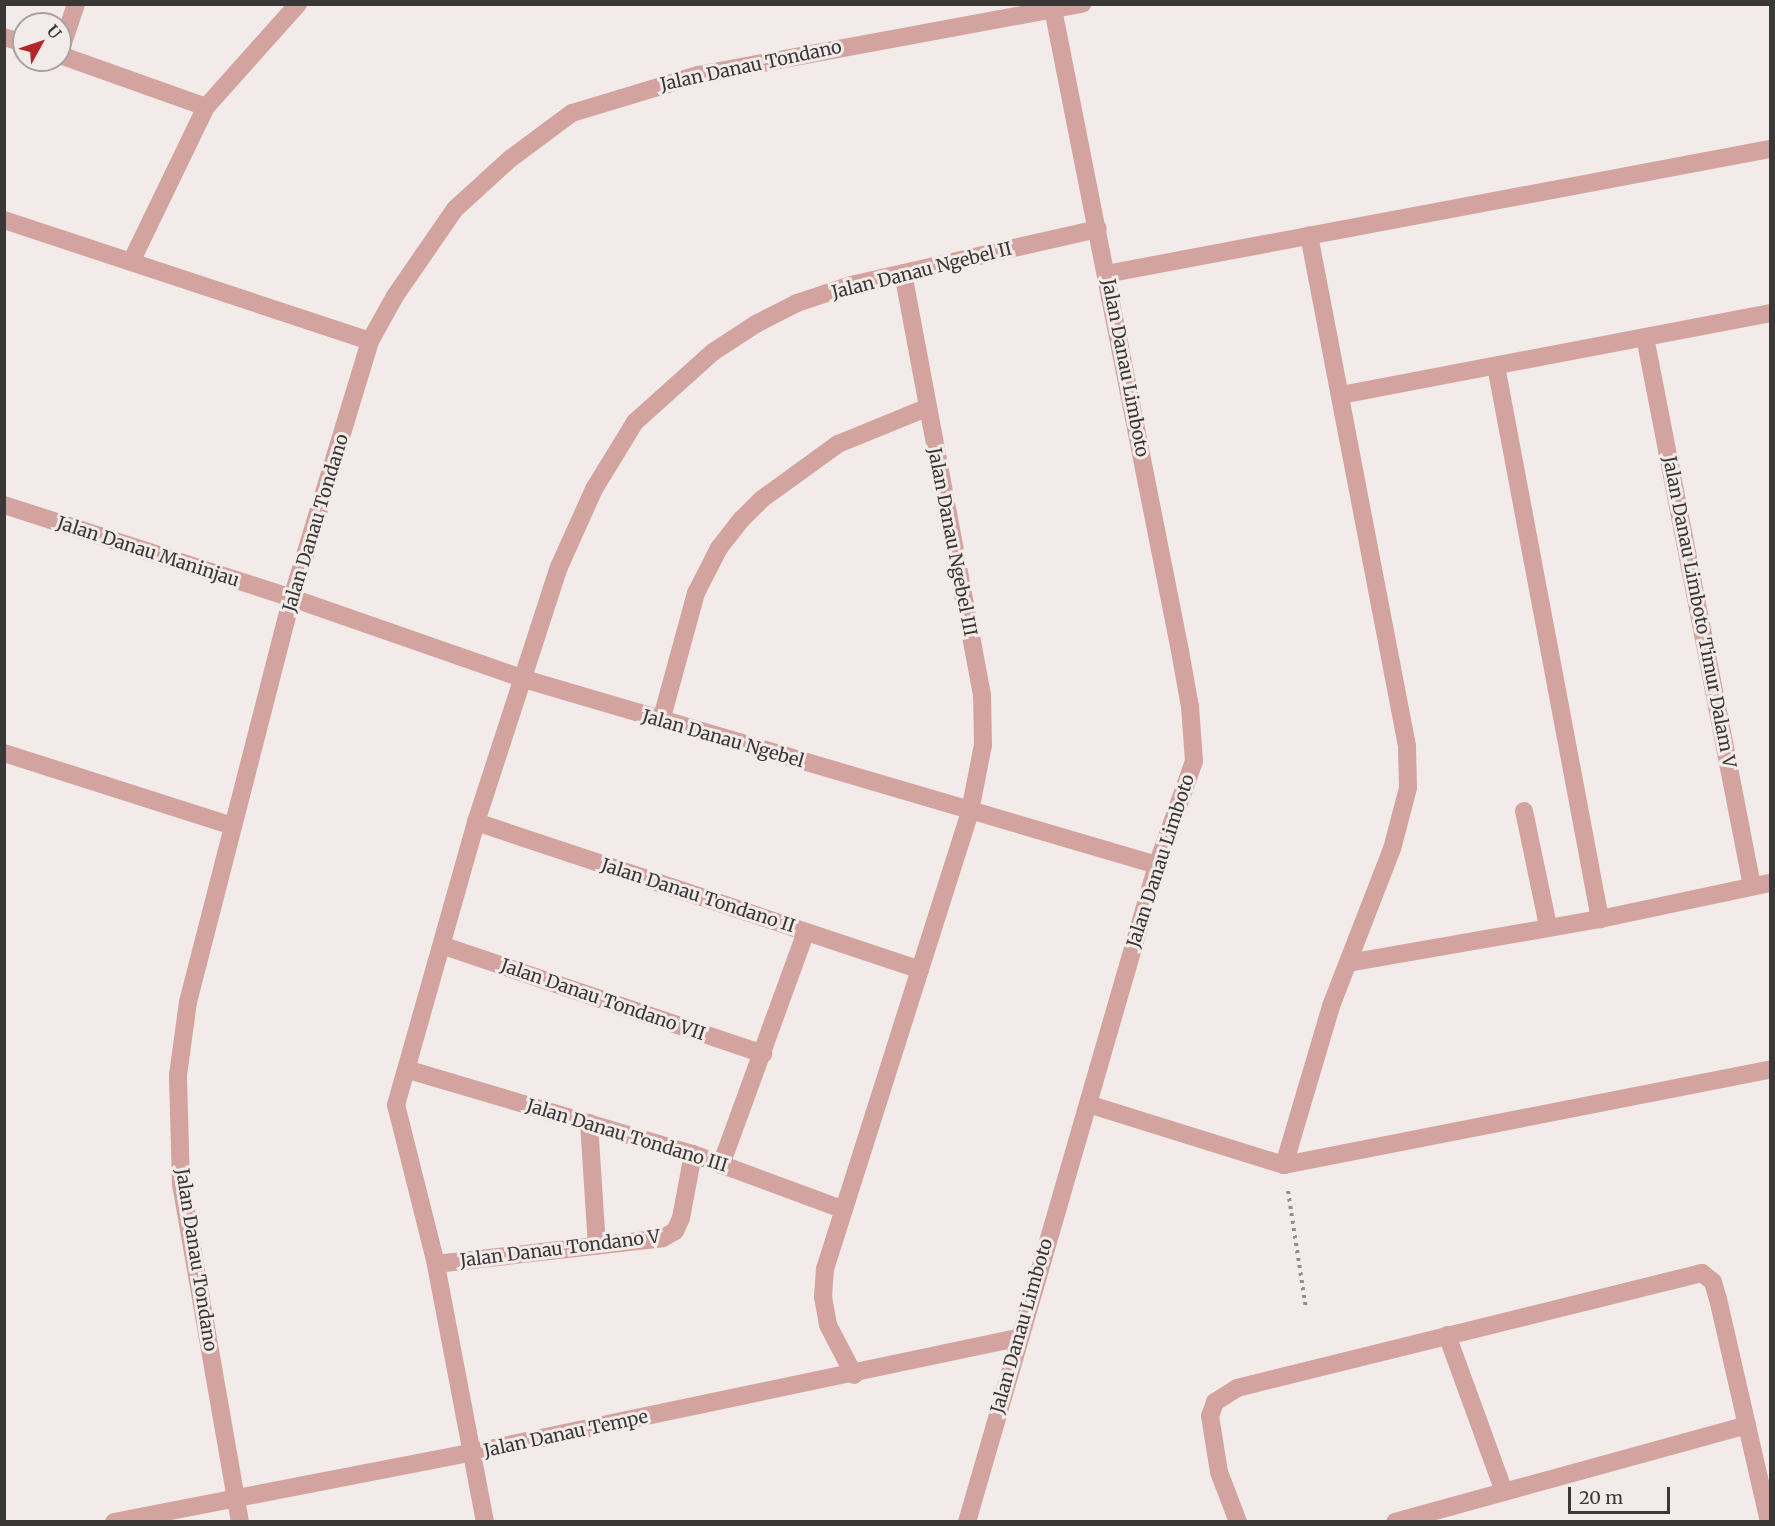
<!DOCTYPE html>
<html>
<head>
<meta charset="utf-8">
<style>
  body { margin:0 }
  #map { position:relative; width:1775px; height:1526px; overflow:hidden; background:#f2ebea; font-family:Merriweather,serif }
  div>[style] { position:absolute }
  .path>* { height:4px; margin-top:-2px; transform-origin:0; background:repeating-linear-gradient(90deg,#928e8d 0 3px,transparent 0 7.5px) }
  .minor>* { height:18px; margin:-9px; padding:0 9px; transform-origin:9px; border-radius:9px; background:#d3a49f }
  span { translate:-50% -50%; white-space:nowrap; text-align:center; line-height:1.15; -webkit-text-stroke:6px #f2ebea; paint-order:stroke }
  .street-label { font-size:18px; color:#3a3837 }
  .frame { position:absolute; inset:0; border:6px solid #3a3837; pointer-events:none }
  .north { position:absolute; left:12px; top:12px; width:60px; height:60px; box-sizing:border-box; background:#f2ebea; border:2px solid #a8a3a2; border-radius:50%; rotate:50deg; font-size:16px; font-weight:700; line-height:24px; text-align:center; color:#3a3837 }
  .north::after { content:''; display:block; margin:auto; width:21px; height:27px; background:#b52526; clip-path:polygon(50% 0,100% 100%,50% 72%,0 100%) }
  .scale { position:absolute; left:1568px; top:1487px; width:102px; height:27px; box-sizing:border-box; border:3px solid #3a3837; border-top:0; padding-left:8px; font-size:18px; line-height:21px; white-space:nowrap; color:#3a3837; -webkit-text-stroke:4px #f2ebea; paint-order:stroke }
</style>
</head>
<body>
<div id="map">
  <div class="path">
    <i style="left:1288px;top:1191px;width:119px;rotate:81.3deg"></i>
  </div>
  <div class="minor">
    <i style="left:4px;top:37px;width:21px;rotate:17deg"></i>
    <i style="left:60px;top:52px;width:51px;rotate:-71.6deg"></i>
    <i style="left:60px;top:55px;width:155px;rotate:19.6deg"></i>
    <i style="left:4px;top:220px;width:385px;rotate:18.3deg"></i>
    <i style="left:132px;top:260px;width:170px;rotate:-64.2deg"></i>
    <i style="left:206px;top:107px;width:138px;rotate:-48.2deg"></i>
    <i style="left:1106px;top:274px;width:676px;rotate:-10.66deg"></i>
    <i style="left:1645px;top:337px;width:559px;rotate:78.97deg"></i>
    <i style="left:1496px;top:366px;width:563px;rotate:79.35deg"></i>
    <i style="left:1341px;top:395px;width:437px;rotate:-10.8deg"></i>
    <i style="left:4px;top:505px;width:303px;rotate:17.9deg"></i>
    <i style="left:292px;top:598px;width:246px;rotate:19.2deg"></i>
    <i style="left:524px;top:679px;width:660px;rotate:16.37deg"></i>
    <i style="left:661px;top:721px;width:133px;rotate:-74.7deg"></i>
    <i style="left:696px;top:593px;width:51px;rotate:-62.9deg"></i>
    <i style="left:719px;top:548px;width:37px;rotate:-52deg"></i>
    <i style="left:742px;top:519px;width:28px;rotate:-45deg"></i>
    <i style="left:762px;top:499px;width:94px;rotate:-35.9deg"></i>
    <i style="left:838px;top:444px;width:95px;rotate:-22.2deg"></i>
    <i style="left:4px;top:753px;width:240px;rotate:17.7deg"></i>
    <i style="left:1524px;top:811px;width:117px;rotate:78.2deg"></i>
    <i style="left:476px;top:822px;width:468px;rotate:18.4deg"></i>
    <i style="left:444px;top:946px;width:337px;rotate:18.7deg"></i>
    <i style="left:1348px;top:963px;width:256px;rotate:-9.9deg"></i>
    <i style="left:1600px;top:919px;width:174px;rotate:-12deg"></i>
    <i style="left:409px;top:1070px;width:296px;rotate:16.5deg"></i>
    <i style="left:693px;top:1154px;width:161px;rotate:20.3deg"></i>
    <i style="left:1088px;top:1104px;width:205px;rotate:17.3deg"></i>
    <i style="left:1284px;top:1165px;width:495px;rotate:-11.1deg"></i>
    <i style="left:589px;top:1123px;width:123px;rotate:86.3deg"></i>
    <i style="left:721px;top:1165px;width:248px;rotate:-70deg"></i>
    <i style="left:1284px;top:1165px;width:166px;rotate:-73.5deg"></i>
    <i style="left:1331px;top:1006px;width:168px;rotate:-68.8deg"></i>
    <i style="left:1392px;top:849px;width:63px;rotate:-75.3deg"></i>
    <i style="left:1408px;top:788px;width:42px;rotate:-91.4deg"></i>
    <i style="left:1407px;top:746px;width:520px;rotate:-100.86deg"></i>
    <i style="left:436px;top:1264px;width:228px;rotate:-6.5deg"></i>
    <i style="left:663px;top:1238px;width:14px;rotate:-30deg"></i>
    <i style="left:675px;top:1231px;width:14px;rotate:-65deg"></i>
    <i style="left:681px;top:1218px;width:65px;rotate:-79.4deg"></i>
    <i style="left:1447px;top:1335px;width:167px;rotate:70deg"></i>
    <i style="left:854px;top:1375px;width:56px;rotate:-117.5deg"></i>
    <i style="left:828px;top:1325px;width:28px;rotate:-100deg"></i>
    <i style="left:823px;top:1297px;width:28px;rotate:-86deg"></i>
    <i style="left:825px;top:1269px;width:480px;rotate:-72.4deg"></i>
    <i style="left:970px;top:811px;width:67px;rotate:-78.9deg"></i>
    <i style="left:983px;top:745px;width:50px;rotate:-91.1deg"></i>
    <i style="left:982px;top:695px;width:429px;rotate:-100.6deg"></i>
    <i style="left:114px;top:1522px;width:363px;rotate:-11deg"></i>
    <i style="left:470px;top:1453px;width:559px;rotate:-11.87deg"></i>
    <i style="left:240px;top:1522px;width:342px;rotate:-99.9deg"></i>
    <i style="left:181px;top:1185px;width:110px;rotate:-91.6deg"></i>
    <i style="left:178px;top:1075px;width:74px;rotate:-82.2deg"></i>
    <i style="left:188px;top:1002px;width:417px;rotate:-75.6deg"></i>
    <i style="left:292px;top:598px;width:269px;rotate:-73.1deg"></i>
    <i style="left:370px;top:341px;width:51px;rotate:-60.9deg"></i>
    <i style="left:395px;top:296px;width:106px;rotate:-55.4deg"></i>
    <i style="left:455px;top:209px;width:74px;rotate:-42.3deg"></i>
    <i style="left:510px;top:159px;width:77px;rotate:-36.6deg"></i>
    <i style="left:572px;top:113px;width:132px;rotate:-16.8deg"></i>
    <i style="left:698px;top:75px;width:391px;rotate:-10.5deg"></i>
    <i style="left:485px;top:1522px;width:263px;rotate:-100.8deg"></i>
    <i style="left:436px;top:1264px;width:164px;rotate:-104.1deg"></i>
    <i style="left:396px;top:1105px;width:294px;rotate:-74.2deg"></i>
    <i style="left:476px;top:822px;width:268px;rotate:-72deg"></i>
    <i style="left:559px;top:567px;width:85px;rotate:-65.8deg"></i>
    <i style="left:594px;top:489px;width:79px;rotate:-58.5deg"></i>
    <i style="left:635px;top:422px;width:105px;rotate:-41.9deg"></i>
    <i style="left:713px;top:352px;width:51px;rotate:-33.1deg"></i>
    <i style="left:756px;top:324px;width:46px;rotate:-27.1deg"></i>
    <i style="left:797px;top:303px;width:57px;rotate:-18.4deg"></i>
    <i style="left:851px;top:285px;width:253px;rotate:-12.8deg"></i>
    <i style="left:967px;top:1522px;width:684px;rotate:-73.87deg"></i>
    <i style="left:1157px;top:865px;width:110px;rotate:-70.4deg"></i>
    <i style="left:1194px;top:761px;width:54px;rotate:-94.2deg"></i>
    <i style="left:1190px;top:707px;width:57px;rotate:-100.1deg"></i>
    <i style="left:1180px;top:651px;width:660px;rotate:-101.19deg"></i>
    <i style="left:1238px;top:1522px;width:53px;rotate:-110.8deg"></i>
    <i style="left:1219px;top:1472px;width:57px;rotate:-99.1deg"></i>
    <i style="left:1210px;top:1416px;width:15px;rotate:-70deg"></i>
    <i style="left:1215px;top:1402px;width:26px;rotate:-32deg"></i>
    <i style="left:1237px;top:1388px;width:479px;rotate:-13.9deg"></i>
    <i style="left:1702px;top:1273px;width:14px;rotate:39deg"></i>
    <i style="left:1713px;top:1282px;width:18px;rotate:74deg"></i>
    <i style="left:1718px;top:1299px;width:229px;rotate:77.1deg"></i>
    <i style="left:1395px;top:1522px;width:365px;rotate:-15.4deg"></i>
  </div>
  <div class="street-label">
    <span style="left:751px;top:66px;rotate:-12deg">Jalan Danau Tondano</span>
    <span style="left:922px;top:271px;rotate:-14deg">Jalan Danau Ngebel II</span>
    <span style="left:1125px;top:368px;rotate:79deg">Jalan Danau Limboto</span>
    <span style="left:316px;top:523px;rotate:-73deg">Jalan Danau Tondano</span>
    <span style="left:952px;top:542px;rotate:79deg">Jalan Danau Ngebel III</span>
    <span style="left:148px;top:552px;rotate:18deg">Jalan Danau Maninjau</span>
    <span style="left:1699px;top:612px;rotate:79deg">Jalan Danau Limboto Timur Dalam V</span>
    <span style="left:723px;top:739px;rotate:16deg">Jalan Danau Ngebel</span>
    <span style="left:1161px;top:861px;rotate:-72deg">Jalan Danau Limboto</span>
    <span style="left:698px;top:896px;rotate:18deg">Jalan Danau Tondano II</span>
    <span style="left:603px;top:1000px;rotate:19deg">Jalan Danau Tondano VII</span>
    <span style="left:627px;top:1136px;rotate:17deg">Jalan Danau Tondano III</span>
    <span style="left:560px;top:1249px;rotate:-7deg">Jalan Danau Tondano V</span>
    <span style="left:196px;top:1260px;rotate:81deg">Jalan Danau Tondano</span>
    <span style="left:1022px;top:1326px;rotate:-74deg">Jalan Danau Limboto</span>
    <span style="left:566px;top:1434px;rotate:-12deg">Jalan Danau Tempe</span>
  </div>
  <div class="frame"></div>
  <div class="north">U</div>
  <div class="scale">20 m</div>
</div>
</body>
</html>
